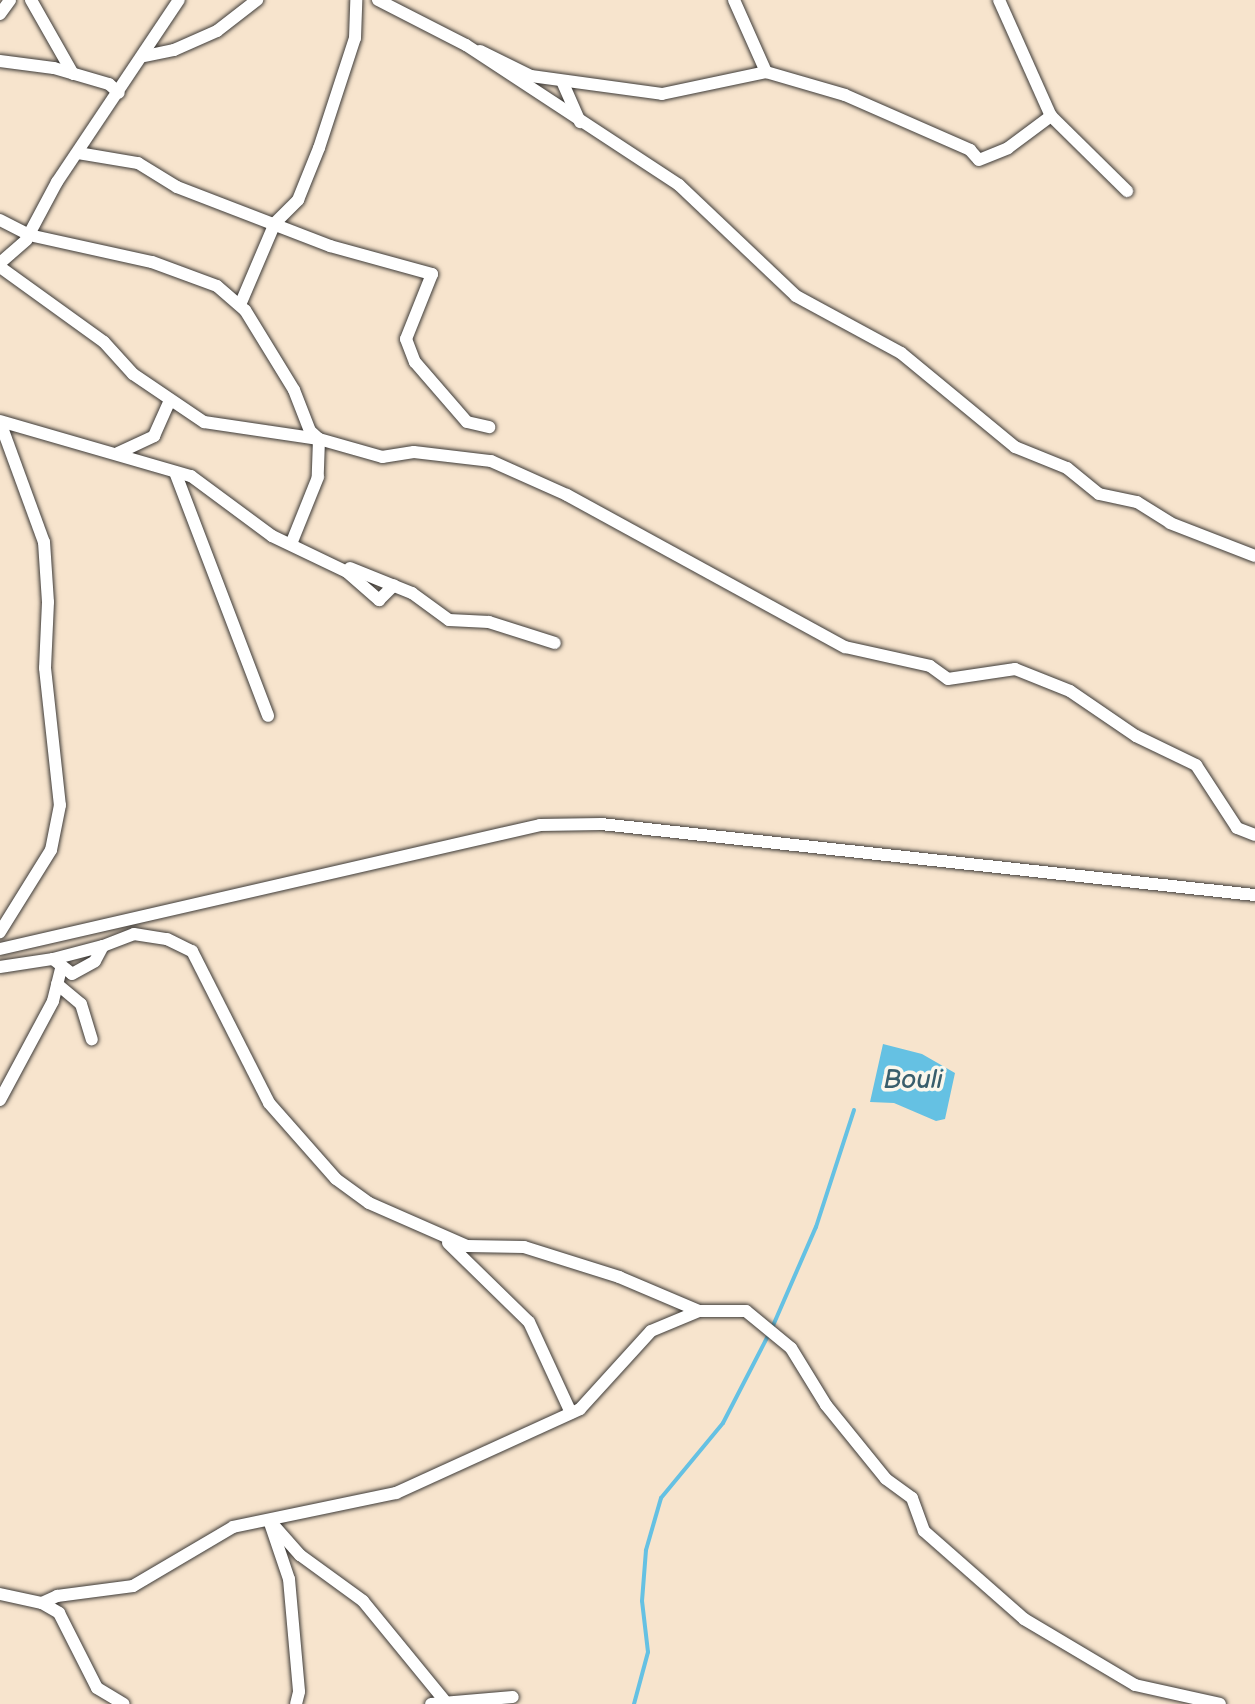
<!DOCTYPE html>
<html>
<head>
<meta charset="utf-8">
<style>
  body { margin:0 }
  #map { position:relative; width:1255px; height:1704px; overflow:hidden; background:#f7e4cd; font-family:"Balsamiq Sans",sans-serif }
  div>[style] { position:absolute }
  .water>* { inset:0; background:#65c1e3 }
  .stream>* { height:4px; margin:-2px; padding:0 2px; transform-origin:2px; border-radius:2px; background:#65c1e3 }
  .roads { filter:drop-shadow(0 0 2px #3d3a37) drop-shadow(0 0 2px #3d3a37) }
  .street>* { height:12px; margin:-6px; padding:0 6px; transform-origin:6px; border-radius:6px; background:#fff }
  span { translate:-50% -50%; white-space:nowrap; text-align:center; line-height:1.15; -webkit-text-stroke:7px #fbf7ec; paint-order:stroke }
  .water-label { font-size:26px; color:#395e6c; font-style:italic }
</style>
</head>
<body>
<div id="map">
  <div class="water">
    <i style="clip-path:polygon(883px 1044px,922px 1054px,955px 1073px,945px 1119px,936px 1121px,894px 1103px,870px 1102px)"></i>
  </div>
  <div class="stream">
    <i style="left:634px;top:1704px;width:54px;rotate:-74.9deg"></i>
    <i style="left:648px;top:1652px;width:51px;rotate:-96.7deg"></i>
    <i style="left:642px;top:1601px;width:51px;rotate:-85.5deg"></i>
    <i style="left:646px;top:1550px;width:54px;rotate:-73.9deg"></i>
    <i style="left:661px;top:1498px;width:97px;rotate:-50.4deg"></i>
    <i style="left:723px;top:1423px;width:107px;rotate:-62.7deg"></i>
    <i style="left:772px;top:1328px;width:110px;rotate:-66.5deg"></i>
    <i style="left:816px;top:1227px;width:123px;rotate:-72deg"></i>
  </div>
  <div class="roads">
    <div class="street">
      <i style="left:31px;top:0;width:85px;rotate:60.4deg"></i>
      <i style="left:378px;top:0;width:99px;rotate:27.1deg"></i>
      <i style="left:466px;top:45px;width:255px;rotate:33.3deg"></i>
      <i style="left:679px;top:185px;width:161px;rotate:43.5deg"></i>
      <i style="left:796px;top:296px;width:119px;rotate:28.5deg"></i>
      <i style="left:901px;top:353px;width:148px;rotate:39.5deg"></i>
      <i style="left:1015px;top:447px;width:56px;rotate:22deg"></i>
      <i style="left:1067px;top:468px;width:41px;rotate:39.1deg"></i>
      <i style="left:1099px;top:494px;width:39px;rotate:12deg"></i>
      <i style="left:1137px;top:502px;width:39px;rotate:32deg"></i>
      <i style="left:1170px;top:523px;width:91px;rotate:21.2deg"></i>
      <i style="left:734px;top:0;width:79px;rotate:66deg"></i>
      <i style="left:999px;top:0;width:127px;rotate:65.9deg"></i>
      <i style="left:1051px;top:116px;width:107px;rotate:44.6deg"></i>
      <i style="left:0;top:14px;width:17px;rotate:-54deg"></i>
      <i style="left:480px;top:51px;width:57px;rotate:26.1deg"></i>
      <i style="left:531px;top:76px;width:132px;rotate:7.8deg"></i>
      <i style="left:662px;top:94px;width:106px;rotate:-11.9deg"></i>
      <i style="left:766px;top:72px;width:82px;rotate:16.2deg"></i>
      <i style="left:845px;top:95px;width:137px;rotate:23.7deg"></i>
      <i style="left:970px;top:150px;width:13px;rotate:48deg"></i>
      <i style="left:979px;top:160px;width:31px;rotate:-22deg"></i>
      <i style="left:1008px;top:148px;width:54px;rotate:-36.7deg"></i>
      <i style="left:145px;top:56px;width:30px;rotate:-12deg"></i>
      <i style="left:174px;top:50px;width:47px;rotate:-23.8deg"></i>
      <i style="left:217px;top:31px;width:51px;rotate:-37.8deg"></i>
      <i style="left:0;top:61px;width:54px;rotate:7.4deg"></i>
      <i style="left:54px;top:68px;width:57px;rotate:16.2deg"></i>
      <i style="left:109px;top:84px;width:13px;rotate:42deg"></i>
      <i style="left:562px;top:81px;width:45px;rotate:66.3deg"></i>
      <i style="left:78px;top:153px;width:61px;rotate:9.5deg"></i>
      <i style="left:138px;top:163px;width:46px;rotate:31.6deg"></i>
      <i style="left:177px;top:187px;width:164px;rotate:21.1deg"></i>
      <i style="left:330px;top:246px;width:106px;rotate:15.4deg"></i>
      <i style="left:432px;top:274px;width:70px;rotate:111.8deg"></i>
      <i style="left:406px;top:339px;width:25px;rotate:69deg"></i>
      <i style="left:415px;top:362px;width:79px;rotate:49.1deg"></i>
      <i style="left:467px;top:422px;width:23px;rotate:13deg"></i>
      <i style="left:0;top:220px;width:33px;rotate:27deg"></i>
      <i style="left:29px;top:235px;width:126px;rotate:12.4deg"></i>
      <i style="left:152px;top:262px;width:69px;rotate:20.3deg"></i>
      <i style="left:217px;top:286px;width:37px;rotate:41deg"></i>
      <i style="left:245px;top:310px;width:94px;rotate:58.5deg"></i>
      <i style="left:294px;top:390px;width:44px;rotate:68.7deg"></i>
      <i style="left:310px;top:431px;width:12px;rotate:42deg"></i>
      <i style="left:319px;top:439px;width:66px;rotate:15.9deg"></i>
      <i style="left:382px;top:457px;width:32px;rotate:-9deg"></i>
      <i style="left:414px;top:452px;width:78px;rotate:6.7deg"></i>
      <i style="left:491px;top:461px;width:83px;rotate:24.1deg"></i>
      <i style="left:567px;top:495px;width:317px;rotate:28.7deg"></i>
      <i style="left:845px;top:647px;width:87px;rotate:12.6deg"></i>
      <i style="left:930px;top:666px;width:22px;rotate:36deg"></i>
      <i style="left:948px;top:679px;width:68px;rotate:-8.5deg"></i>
      <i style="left:1015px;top:669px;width:59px;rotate:21.8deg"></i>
      <i style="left:1070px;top:691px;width:80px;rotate:34.3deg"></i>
      <i style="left:1136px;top:736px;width:67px;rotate:25.8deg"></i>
      <i style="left:1196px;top:765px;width:75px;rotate:56.9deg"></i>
      <i style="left:1237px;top:828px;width:19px;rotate:21deg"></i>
      <i style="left:0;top:263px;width:35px;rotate:-41deg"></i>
      <i style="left:26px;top:240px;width:66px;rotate:-61.9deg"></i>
      <i style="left:57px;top:182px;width:219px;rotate:-56.2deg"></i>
      <i style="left:0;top:267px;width:128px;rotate:35.8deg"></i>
      <i style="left:104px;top:342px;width:43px;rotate:47.8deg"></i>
      <i style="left:133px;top:374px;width:86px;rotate:34.1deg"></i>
      <i style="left:204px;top:422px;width:116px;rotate:8.4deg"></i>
      <i style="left:319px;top:439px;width:38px;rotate:92deg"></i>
      <i style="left:318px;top:477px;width:72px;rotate:111.9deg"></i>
      <i style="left:240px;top:305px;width:89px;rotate:-66.9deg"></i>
      <i style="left:275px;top:223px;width:33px;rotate:-45deg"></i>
      <i style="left:298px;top:200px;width:56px;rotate:-68deg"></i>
      <i style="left:319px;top:148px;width:116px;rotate:-71.9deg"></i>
      <i style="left:355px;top:38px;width:38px;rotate:-88deg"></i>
      <i style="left:0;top:421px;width:199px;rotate:16.1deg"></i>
      <i style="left:191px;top:476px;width:101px;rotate:36.5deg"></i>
      <i style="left:272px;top:536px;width:83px;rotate:25.6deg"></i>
      <i style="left:347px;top:572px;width:43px;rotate:41.2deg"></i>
      <i style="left:379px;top:600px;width:21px;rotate:-45deg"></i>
      <i style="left:0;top:422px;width:128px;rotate:69.9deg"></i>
      <i style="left:44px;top:542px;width:60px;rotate:86.2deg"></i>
      <i style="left:48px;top:602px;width:66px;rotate:92.6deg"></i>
      <i style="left:45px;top:668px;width:138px;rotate:83.8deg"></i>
      <i style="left:60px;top:805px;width:46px;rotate:101.3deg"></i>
      <i style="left:51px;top:850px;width:97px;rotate:121.9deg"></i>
      <i style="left:118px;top:453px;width:40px;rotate:-25deg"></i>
      <i style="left:154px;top:436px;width:39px;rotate:-66deg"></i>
      <i style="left:175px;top:472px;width:261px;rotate:69.1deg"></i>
      <i style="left:350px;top:568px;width:67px;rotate:22deg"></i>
      <i style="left:412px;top:593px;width:46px;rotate:36.1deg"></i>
      <i style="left:449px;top:620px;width:40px;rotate:2.9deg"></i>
      <i style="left:489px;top:622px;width:69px;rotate:17.7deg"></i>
      <i style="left:0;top:949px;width:554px;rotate:-12.93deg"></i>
      <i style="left:540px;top:825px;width:61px;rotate:-0.9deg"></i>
      <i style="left:601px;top:824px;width:658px;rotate:6.2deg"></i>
      <i style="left:53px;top:959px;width:52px;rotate:-14.6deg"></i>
      <i style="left:0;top:967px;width:54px;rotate:-8.6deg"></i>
      <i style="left:53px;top:959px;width:24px;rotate:38deg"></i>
      <i style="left:72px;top:974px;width:26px;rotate:-29deg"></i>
      <i style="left:95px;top:961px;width:17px;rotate:-62deg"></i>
      <i style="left:103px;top:946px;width:33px;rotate:-21deg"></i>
      <i style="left:134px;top:934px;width:33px;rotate:9deg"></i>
      <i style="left:167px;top:939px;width:28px;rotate:26deg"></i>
      <i style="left:192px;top:951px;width:170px;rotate:63.1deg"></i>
      <i style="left:269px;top:1103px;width:101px;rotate:48.6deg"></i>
      <i style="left:336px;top:1179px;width:41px;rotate:36deg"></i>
      <i style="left:369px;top:1203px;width:107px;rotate:23.7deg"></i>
      <i style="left:467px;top:1246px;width:57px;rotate:1deg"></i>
      <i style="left:524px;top:1247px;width:100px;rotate:17.5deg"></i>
      <i style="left:619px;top:1277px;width:87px;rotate:23deg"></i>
      <i style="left:699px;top:1311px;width:47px"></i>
      <i style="left:746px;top:1311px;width:58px;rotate:39.4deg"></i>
      <i style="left:791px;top:1348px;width:67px;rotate:58.4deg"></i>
      <i style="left:826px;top:1405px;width:95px;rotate:51deg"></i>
      <i style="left:886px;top:1479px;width:32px;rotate:36deg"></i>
      <i style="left:912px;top:1498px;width:35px;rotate:70deg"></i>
      <i style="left:924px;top:1531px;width:133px;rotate:41.3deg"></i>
      <i style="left:1024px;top:1619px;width:129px;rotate:30.7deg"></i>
      <i style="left:1135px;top:1685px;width:87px;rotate:12.6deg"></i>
      <i style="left:57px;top:984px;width:31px;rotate:40deg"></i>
      <i style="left:81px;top:1004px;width:37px;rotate:73deg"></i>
      <i style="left:0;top:1100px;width:112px;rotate:-61.8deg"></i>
      <i style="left:53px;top:1001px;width:36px;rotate:-76deg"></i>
      <i style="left:448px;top:1243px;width:113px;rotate:44.3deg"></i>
      <i style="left:529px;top:1322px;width:100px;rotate:65.2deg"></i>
      <i style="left:269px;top:1520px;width:47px;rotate:48.5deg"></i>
      <i style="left:300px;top:1555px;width:78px;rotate:36.1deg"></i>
      <i style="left:363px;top:1601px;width:128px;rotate:50.7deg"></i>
      <i style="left:270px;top:1523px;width:59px;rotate:71.3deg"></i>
      <i style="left:289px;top:1579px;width:113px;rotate:84.9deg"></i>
      <i style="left:299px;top:1692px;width:12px;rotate:104deg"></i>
      <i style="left:0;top:1594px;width:43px;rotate:12.1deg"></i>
      <i style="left:42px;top:1603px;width:17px;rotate:-25deg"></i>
      <i style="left:57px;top:1596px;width:77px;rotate:-7.5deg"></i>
      <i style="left:133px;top:1586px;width:116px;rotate:-30.5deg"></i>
      <i style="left:233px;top:1527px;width:167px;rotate:-11.8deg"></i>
      <i style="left:396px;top:1493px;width:202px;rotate:-24.5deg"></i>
      <i style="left:580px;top:1409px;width:105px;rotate:-47.7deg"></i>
      <i style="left:651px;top:1331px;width:52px;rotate:-22.6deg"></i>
      <i style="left:42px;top:1603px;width:20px;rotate:30deg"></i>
      <i style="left:59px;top:1613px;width:84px;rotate:63.1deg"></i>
      <i style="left:97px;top:1688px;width:31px;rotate:31deg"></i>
      <i style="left:431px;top:1704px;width:82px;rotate:-4.9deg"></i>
    </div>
  </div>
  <div class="water-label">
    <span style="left:913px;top:1081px">Bouli</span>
  </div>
</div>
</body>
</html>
